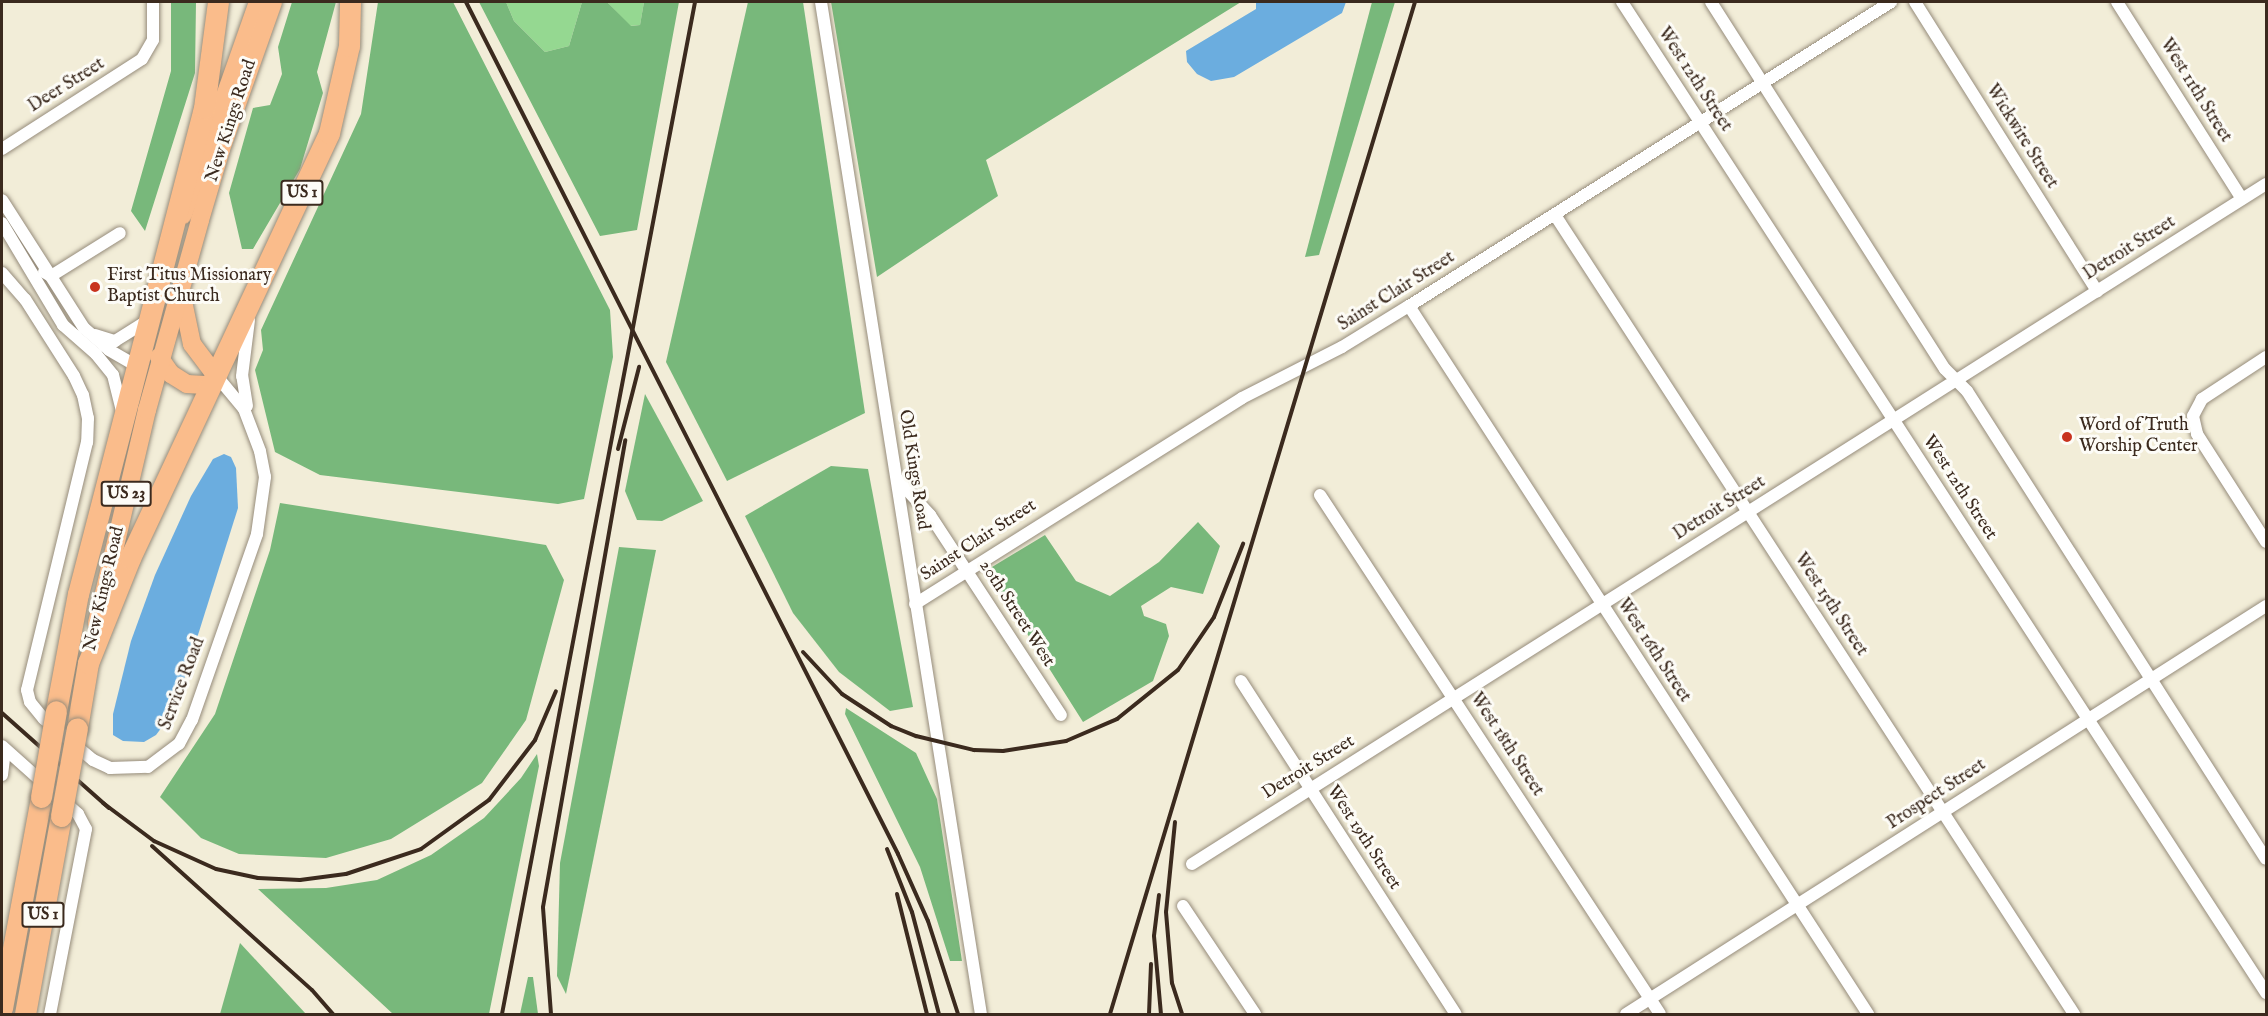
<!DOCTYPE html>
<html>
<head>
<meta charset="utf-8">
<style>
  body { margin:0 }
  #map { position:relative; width:2268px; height:1016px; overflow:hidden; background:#f2edd8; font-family:"IM FELL English",serif }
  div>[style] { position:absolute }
  .green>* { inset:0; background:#95d891 }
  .forest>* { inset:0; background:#78b87b }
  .water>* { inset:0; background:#6baddf }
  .roads { filter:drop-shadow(0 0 2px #968c7b) drop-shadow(0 0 2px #968c7b) }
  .street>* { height:12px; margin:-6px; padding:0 6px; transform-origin:6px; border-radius:6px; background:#fff }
  .primary>* { height:18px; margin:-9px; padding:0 9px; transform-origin:9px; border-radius:9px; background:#fabc8b }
  .highway>* { height:21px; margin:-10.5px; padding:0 10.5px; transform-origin:10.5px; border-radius:10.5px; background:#fabc8b }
  .rail>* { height:4px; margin:-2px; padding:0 2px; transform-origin:2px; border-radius:2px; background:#3b2a1e }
  .bridges { filter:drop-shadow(0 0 2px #968c7b) drop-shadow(0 0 2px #968c7b) }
  .highway-bridge>* { height:21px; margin:-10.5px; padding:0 10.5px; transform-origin:10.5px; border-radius:10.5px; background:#fabc8b }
  .dots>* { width:16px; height:16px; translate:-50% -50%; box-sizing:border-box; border:3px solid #fdfcf7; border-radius:50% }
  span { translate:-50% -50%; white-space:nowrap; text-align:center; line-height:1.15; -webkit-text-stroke:6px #fdfcf7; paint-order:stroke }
  .shield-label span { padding:2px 4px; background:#fdfcf7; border:2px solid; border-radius:4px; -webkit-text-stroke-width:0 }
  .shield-label { font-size:16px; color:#3b2a1e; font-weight:700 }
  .street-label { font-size:18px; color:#3b2a1e }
  .poi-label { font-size:18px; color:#3b2a1e }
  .left { translate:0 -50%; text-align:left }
  .frame { position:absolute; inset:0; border:3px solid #3b2a1e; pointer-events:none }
</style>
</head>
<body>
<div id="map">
  <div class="green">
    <i style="clip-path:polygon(506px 2px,582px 2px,569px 46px,545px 52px,514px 21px)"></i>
    <i style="clip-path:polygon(607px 2px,644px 2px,640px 25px,630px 26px)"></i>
  </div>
  <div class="forest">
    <i style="clip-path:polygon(171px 2px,196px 2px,195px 73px,145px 231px,131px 211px,171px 71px)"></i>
    <i style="clip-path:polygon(292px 2px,336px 2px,317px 72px,323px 93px,300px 169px,253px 249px,242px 249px,229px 193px,253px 108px,270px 105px,282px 74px,278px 47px)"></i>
    <i style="clip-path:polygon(378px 2px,453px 2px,610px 310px,613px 357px,584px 499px,558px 504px,320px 475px,275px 452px,255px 370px,263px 350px,261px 330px,361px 114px)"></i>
    <i style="clip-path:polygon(479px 2px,506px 2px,514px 21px,545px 52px,569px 46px,582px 2px,607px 2px,631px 26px,640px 25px,644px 2px,679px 2px,637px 230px,600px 236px)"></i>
    <i style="clip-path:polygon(748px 2px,803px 2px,865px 413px,727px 481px,666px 362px)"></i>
    <i style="clip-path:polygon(831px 2px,1241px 2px,986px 160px,998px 196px,877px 277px)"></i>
    <i style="clip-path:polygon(1372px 2px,1395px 2px,1319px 255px,1305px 257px)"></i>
    <i style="clip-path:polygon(645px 394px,703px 501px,662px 521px,637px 520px,625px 491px)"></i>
    <i style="clip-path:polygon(831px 466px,868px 469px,913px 707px,890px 711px,839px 672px,793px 613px,745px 516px)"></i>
    <i style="clip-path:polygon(280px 503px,546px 545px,564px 580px,526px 720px,482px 783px,391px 839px,326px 858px,239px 854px,201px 838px,160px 797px,215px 714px,270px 550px)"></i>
    <i style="clip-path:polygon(1198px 522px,1220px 546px,1203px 594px,1171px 587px,1141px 606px,1144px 616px,1166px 624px,1169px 636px,1153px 681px,1083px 722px,987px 570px,1045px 535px,1076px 581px,1110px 596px,1159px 562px)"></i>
    <i style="clip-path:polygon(619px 547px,656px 550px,566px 994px,557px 976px,560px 863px)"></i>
    <i style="clip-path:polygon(846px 708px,916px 753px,937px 799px,962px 961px,950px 961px,920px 867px,845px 714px)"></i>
    <i style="clip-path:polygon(537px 754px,539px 766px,489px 1014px,393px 1014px,258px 889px,326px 888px,377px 880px,431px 855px,484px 818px,521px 778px)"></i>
    <i style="clip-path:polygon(240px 943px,306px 1014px,220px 1014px)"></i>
    <i style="clip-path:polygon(528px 977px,533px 977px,538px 1014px,520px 1014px)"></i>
  </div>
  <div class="water">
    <i style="clip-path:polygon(1256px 2px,1346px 2px,1342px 13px,1234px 77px,1211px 81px,1197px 74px,1187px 62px,1186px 51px,1256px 9px)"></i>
    <i style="clip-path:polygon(224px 454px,231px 457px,236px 468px,238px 508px,174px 711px,156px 735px,144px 742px,123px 741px,113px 735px,113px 714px,131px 641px,155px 575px,191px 496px,213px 459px)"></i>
  </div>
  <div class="roads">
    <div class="street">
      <i style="left:821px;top:2px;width:1025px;rotate:81.02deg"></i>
      <i style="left:1622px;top:2px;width:1182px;rotate:56.98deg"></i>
      <i style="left:1711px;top:2px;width:435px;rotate:57.5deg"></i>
      <i style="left:1945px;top:369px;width:31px;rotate:45deg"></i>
      <i style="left:1967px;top:391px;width:555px;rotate:57.43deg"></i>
      <i style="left:1915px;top:2px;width:342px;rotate:57.8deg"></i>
      <i style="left:2117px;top:2px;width:233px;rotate:57.6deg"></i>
      <i style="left:2px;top:149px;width:166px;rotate:-32.7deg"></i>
      <i style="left:142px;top:59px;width:22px;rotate:-60deg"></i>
      <i style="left:153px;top:40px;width:38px;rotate:-90deg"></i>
      <i style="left:2px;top:200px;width:152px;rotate:57.4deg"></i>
      <i style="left:84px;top:328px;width:33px;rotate:41deg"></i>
      <i style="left:109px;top:350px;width:32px;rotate:30deg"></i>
      <i style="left:1555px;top:215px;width:953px;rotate:56.99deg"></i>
      <i style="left:2px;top:223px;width:119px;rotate:59.1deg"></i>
      <i style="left:63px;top:325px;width:44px;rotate:41.3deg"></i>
      <i style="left:96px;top:354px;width:27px;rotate:51deg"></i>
      <i style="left:113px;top:375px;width:37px;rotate:76deg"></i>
      <i style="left:44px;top:272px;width:8px;rotate:30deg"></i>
      <i style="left:51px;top:276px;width:81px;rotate:-31.9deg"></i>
      <i style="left:2px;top:273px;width:35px;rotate:49deg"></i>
      <i style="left:25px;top:299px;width:91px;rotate:57.5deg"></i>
      <i style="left:74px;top:376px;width:21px;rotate:65deg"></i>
      <i style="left:83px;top:395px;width:24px;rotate:78deg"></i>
      <i style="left:88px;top:418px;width:24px;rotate:92deg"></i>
      <i style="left:87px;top:442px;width:255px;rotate:103.6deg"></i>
      <i style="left:27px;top:690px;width:12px;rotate:76deg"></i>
      <i style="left:30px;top:702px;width:22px;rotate:51deg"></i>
      <i style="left:44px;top:719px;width:64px;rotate:39.9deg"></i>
      <i style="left:93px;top:760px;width:19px;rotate:25deg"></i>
      <i style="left:110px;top:768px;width:38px;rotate:-2deg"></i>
      <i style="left:148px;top:767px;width:39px;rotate:-37deg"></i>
      <i style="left:179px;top:744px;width:27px;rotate:-62deg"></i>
      <i style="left:192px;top:720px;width:197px;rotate:-70.7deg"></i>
      <i style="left:257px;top:534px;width:58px;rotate:-82deg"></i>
      <i style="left:265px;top:477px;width:26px;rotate:-101deg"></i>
      <i style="left:260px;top:451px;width:45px;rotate:-110.9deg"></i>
      <i style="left:244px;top:409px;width:45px;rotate:-129.6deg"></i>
      <i style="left:1409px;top:306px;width:844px;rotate:57.04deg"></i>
      <i style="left:95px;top:335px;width:21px;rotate:17deg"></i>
      <i style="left:115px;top:341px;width:36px;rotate:-32deg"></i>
      <i style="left:2266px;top:357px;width:77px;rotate:146.7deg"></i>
      <i style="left:2202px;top:399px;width:19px;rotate:118deg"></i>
      <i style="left:2193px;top:416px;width:18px;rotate:77deg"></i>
      <i style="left:2197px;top:434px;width:128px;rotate:57.4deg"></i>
      <i style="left:247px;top:406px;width:30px;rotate:-99deg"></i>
      <i style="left:242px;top:376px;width:56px;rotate:-82.9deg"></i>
      <i style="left:897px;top:479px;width:49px;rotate:47.5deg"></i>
      <i style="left:930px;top:515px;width:239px;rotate:56.8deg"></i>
      <i style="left:1320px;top:495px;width:620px;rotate:56.77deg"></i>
      <i style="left:915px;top:604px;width:386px;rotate:-32.2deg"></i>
      <i style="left:1242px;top:398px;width:112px;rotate:-27deg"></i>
      <i style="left:1342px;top:347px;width:79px;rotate:-31.5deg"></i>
      <i style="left:1409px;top:306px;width:570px;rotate:-32.24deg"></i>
      <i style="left:1241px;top:681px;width:396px;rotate:57.2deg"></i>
      <i style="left:2px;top:746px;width:102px;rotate:41.8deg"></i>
      <i style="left:78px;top:814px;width:17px;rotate:62deg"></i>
      <i style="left:86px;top:829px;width:188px;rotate:101deg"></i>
      <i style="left:2px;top:775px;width:24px;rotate:-83deg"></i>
      <i style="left:1192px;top:864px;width:1271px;rotate:-32.34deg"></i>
      <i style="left:1183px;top:906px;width:130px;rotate:56.3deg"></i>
      <i style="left:1626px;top:1014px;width:759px;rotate:-32.52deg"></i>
    </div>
    <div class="primary">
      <i style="left:183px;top:215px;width:226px;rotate:-70.6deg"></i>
      <i style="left:183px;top:301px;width:44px;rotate:78.2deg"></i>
      <i style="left:192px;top:344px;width:38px;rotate:53deg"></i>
      <i style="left:159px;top:357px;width:21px;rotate:55deg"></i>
      <i style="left:171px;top:374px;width:19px;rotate:32deg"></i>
      <i style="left:187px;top:384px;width:22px;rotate:3deg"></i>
      <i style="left:97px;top:623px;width:219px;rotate:-76.8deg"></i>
      <i style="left:147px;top:410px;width:197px;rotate:-74.4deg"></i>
      <i style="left:200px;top:220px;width:74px;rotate:-73.5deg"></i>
      <i style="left:221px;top:149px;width:156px;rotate:-70.5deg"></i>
    </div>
    <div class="highway">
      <i style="left:56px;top:711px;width:119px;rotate:-79.4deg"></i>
      <i style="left:78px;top:594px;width:502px;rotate:-75.47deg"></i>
      <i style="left:204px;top:108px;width:107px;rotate:-82.5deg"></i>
      <i style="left:77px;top:728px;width:66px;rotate:-80.4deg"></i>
      <i style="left:88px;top:663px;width:113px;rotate:-68.2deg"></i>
      <i style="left:130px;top:558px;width:469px;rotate:-64.9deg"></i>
      <i style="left:329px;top:133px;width:89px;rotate:-77.1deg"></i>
      <i style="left:349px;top:46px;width:44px;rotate:-88.7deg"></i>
      <i style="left:2px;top:1008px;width:215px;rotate:-79.5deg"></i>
      <i style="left:25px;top:1014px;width:201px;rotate:-79.7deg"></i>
    </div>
  </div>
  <div class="rail">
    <i style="left:466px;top:2px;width:955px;rotate:63.11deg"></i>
    <i style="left:898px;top:854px;width:73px;rotate:65.9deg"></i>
    <i style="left:928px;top:921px;width:98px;rotate:72.1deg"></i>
    <i style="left:618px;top:449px;width:85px;rotate:-75.6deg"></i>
    <i style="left:803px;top:652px;width:57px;rotate:47.1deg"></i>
    <i style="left:842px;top:694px;width:59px;rotate:33.1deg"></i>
    <i style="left:891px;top:726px;width:27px;rotate:22deg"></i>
    <i style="left:916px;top:736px;width:60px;rotate:13.6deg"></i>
    <i style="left:974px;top:750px;width:29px;rotate:2deg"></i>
    <i style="left:1003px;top:751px;width:64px;rotate:-9deg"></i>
    <i style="left:1066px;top:741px;width:56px;rotate:-23.3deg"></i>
    <i style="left:1117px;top:719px;width:78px;rotate:-38.8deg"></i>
    <i style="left:1178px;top:670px;width:64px;rotate:-55.8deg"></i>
    <i style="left:1214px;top:617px;width:79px;rotate:-68.3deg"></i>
    <i style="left:2px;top:713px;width:143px;rotate:41.6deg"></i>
    <i style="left:103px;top:803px;width:64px;rotate:36.7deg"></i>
    <i style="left:154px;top:841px;width:68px;rotate:24.3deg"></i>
    <i style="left:216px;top:869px;width:43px;rotate:12.1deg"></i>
    <i style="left:258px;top:878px;width:42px;rotate:2.7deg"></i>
    <i style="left:300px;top:880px;width:46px;rotate:-7.4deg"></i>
    <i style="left:346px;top:874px;width:79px;rotate:-18.4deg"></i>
    <i style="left:421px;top:849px;width:84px;rotate:-35.8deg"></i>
    <i style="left:489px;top:800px;width:76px;rotate:-52.5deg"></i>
    <i style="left:535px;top:740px;width:53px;rotate:-66.8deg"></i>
    <i style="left:1175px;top:822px;width:90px;rotate:95.7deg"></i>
    <i style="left:1166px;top:912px;width:71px;rotate:85.2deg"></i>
    <i style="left:1172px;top:983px;width:33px;rotate:72deg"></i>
    <i style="left:152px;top:846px;width:215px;rotate:42deg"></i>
    <i style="left:312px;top:990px;width:32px;rotate:49deg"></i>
    <i style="left:887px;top:849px;width:68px;rotate:68.4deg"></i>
    <i style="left:912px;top:912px;width:106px;rotate:75.2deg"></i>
    <i style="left:897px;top:894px;width:124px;rotate:76deg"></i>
    <i style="left:1159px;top:895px;width:41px;rotate:97deg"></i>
    <i style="left:1154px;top:936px;width:78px;rotate:84.9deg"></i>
    <i style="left:502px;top:1014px;width:1030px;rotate:-79.2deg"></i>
    <i style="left:551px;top:1014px;width:107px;rotate:-94.3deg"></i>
    <i style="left:543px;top:907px;width:474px;rotate:-80deg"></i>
    <i style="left:1110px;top:1014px;width:1057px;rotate:-73.23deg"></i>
    <i style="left:1149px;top:1014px;width:50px;rotate:-87.7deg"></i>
  </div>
  <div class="bridges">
    <div class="highway-bridge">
      <i style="left:41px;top:797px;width:87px;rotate:-80.1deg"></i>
      <i style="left:61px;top:816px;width:89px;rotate:-79.7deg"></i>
    </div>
  </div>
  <div class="dots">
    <i style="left:95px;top:287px;background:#c8321e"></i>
    <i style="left:2067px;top:437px;background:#c8321e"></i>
  </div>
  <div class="shield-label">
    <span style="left:302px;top:193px">US 1</span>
    <span style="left:126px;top:494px">US 23</span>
    <span style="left:43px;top:915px">US 1</span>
  </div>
  <div class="street-label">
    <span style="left:1694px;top:80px;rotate:57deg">West 12th Street</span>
    <span style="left:67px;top:86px;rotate:-32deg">Deer Street</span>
    <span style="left:2195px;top:91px;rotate:58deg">West 11th Street</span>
    <span style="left:232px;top:121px;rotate:-72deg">New Kings Road</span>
    <span style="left:2021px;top:137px;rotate:58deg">Wickwire Street</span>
    <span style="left:2130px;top:249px;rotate:-32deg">Detroit Street</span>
    <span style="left:1397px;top:292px;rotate:-32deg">Sainst Clair Street</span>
    <span style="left:913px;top:470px;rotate:81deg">Old Kings Road</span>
    <span style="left:1959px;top:488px;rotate:57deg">West 12th Street</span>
    <span style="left:1720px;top:509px;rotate:-32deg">Detroit Street</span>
    <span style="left:979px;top:541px;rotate:-33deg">Sainst Clair Street</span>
    <span style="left:105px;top:589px;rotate:-77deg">New Kings Road</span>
    <span style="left:1830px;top:605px;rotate:57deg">West 15th Street</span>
    <span style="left:1016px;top:614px;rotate:57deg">20th Street West</span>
    <span style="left:1653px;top:651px;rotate:57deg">West 16th Street</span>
    <span style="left:183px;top:684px;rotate:-69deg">Service Road</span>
    <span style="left:1506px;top:745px;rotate:57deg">West 18th Street</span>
    <span style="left:1309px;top:768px;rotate:-32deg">Detroit Street</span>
    <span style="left:1937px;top:795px;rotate:-33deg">Prospect Street</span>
    <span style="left:1363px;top:838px;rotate:57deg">West 19th Street</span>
  </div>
  <div class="poi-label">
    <span class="left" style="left:107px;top:287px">First Titus Missionary<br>Baptist Church</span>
    <span class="left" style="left:2079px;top:437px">Word of Truth<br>Worship Center</span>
  </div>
  <div class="frame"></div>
</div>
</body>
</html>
